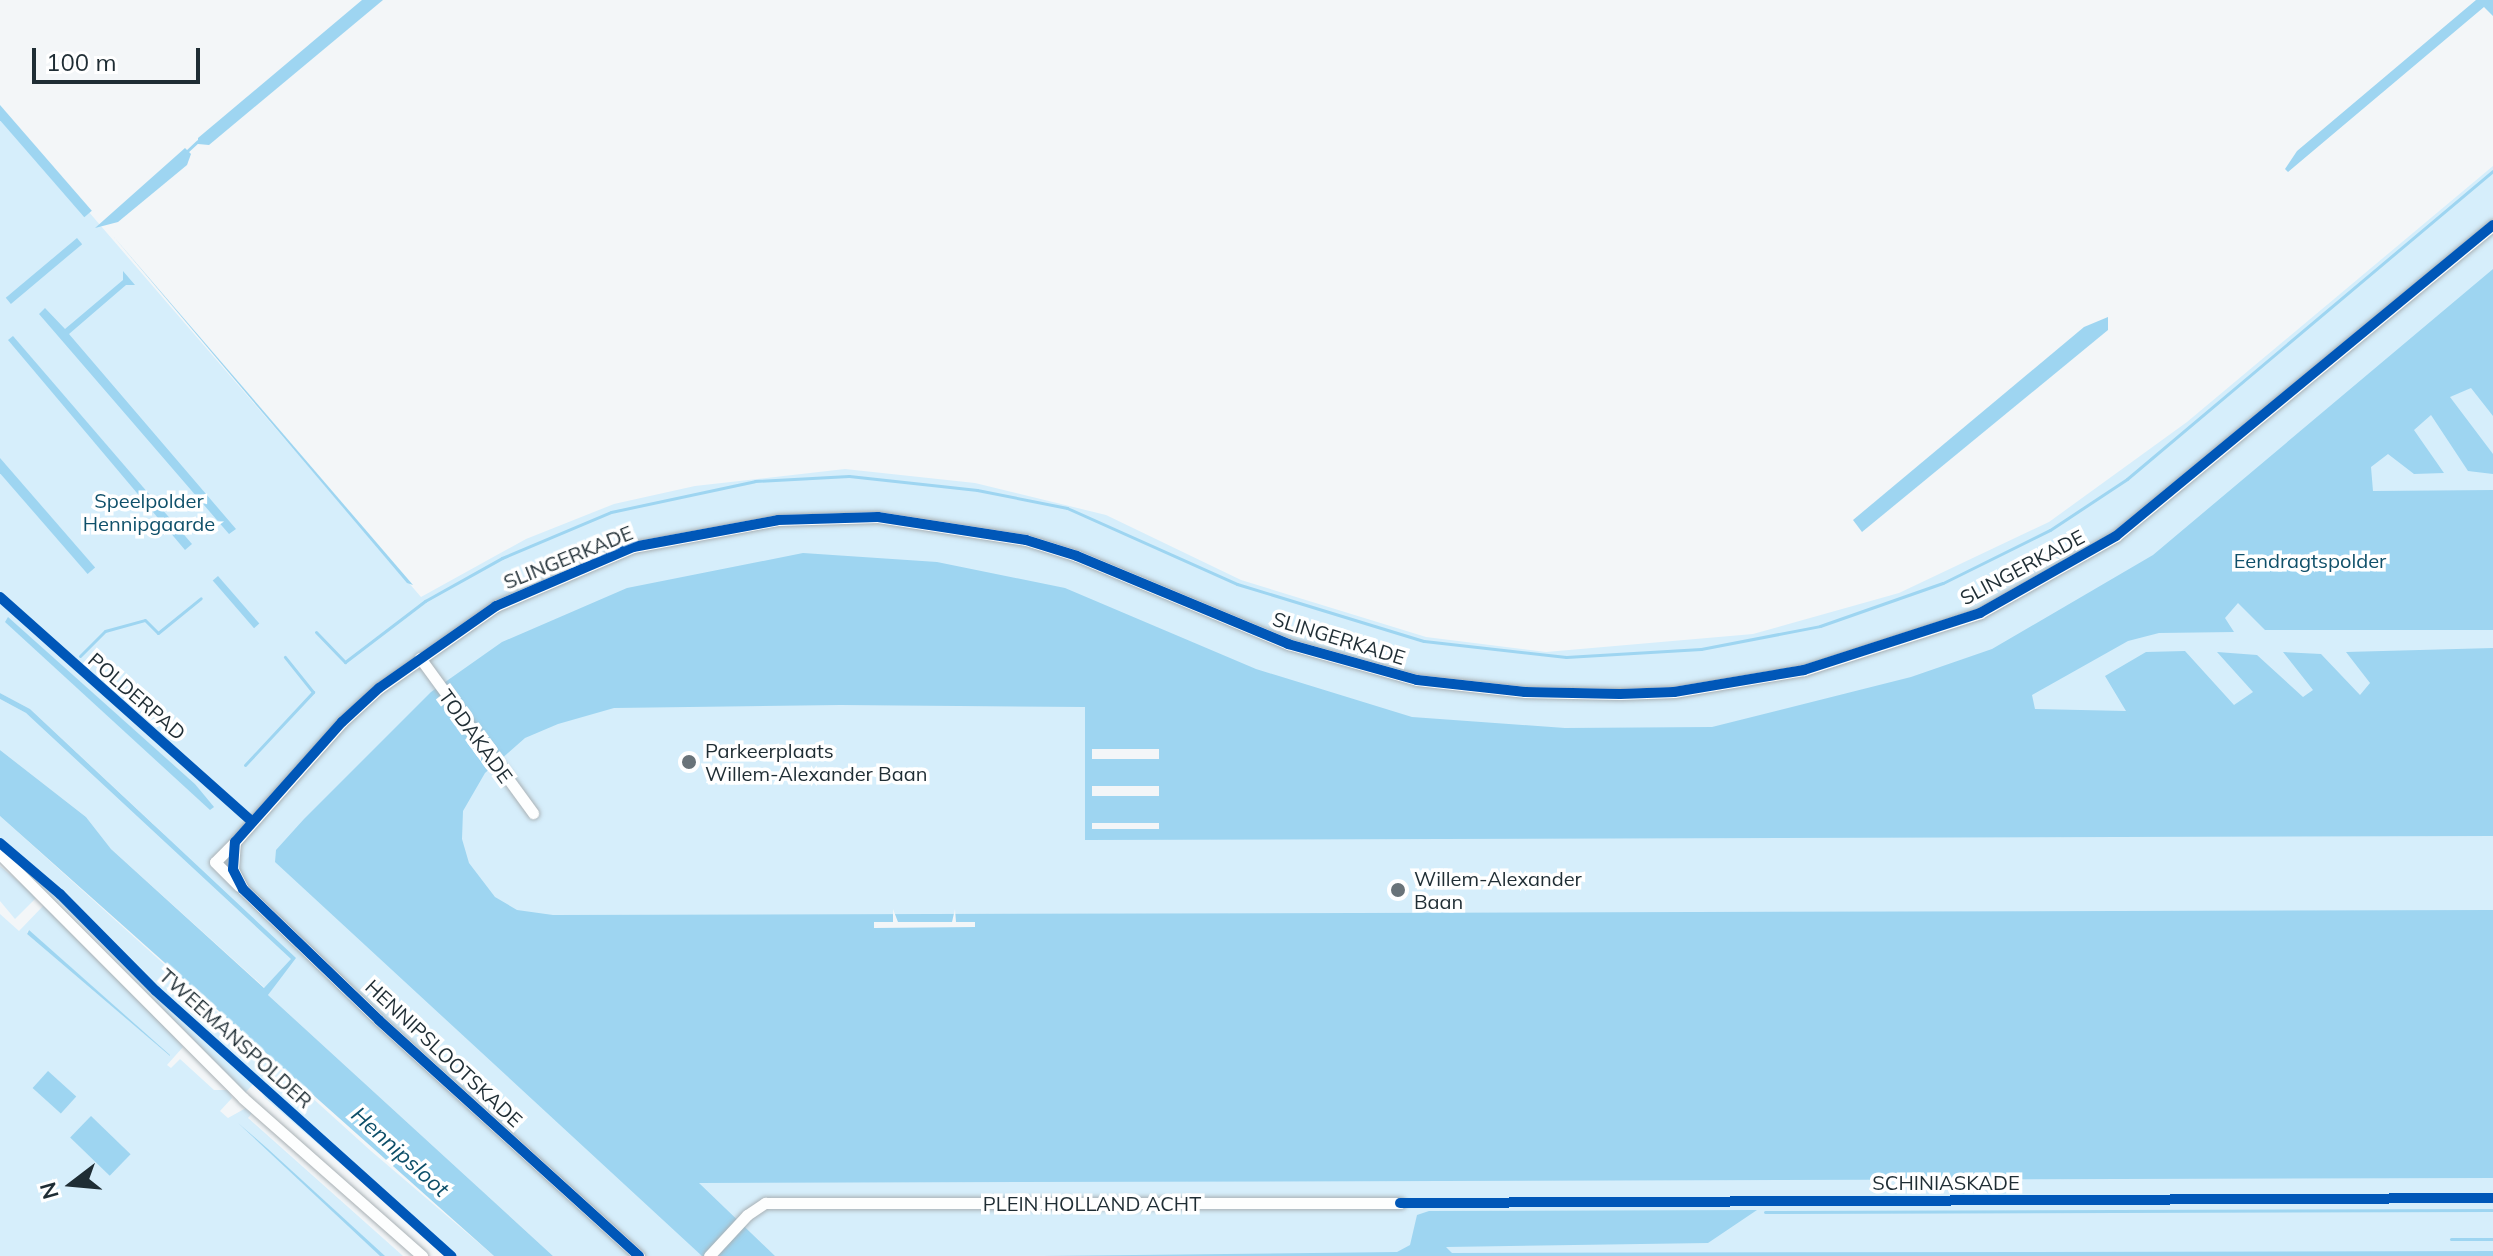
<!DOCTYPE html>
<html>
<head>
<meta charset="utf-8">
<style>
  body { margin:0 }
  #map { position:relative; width:2493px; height:1256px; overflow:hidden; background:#f3f6f8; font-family:Mulish,sans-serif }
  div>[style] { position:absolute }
  .green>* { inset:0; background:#d6eefb }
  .water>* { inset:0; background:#9ed5f1; transform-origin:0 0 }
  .pier>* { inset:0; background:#f3f6f8; transform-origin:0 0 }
  .stream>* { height:3px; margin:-1.5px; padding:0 1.5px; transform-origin:1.5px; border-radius:1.5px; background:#9ed5f1 }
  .roads { filter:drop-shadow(0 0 2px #a9b1b5) drop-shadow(0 0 2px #a9b1b5) }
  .minor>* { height:11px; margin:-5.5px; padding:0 5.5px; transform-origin:5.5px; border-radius:5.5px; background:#fdfefe }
  .cycleway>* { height:10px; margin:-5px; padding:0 5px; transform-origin:5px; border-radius:5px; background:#0057b8 }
  .dots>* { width:22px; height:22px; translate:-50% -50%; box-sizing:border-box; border:4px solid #fff; border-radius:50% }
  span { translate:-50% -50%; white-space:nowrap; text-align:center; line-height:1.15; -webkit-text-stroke:7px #fff; paint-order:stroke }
  .park-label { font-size:20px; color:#0f506a }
  .street-label { font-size:20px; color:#1f2d34 }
  .poi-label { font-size:20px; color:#1f2d34 }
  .left { translate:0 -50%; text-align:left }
  .water-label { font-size:22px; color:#0e4f69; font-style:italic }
  .north { position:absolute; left:32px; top:1144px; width:80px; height:80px; -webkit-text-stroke:6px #fff; paint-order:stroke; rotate:254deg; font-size:22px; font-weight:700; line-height:32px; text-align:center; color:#1f2d34 }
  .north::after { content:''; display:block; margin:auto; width:28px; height:36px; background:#1f2d34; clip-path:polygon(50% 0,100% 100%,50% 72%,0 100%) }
  .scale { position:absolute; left:32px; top:48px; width:168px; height:36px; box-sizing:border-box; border:4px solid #1f2d34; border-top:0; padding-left:10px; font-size:24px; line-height:28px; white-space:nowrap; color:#1f2d34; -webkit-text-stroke:6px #fff; paint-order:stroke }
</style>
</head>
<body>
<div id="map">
  <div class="green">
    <i style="clip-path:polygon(evenodd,0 109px,421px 597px,526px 539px,614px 504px,695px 486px,845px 469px,975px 483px,1106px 515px,1241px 580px,1426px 637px,1546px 652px,1753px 634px,1899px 593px,2049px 522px,2187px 422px,2493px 166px,2493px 1256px,553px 1256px,268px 995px,290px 961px,265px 988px,111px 849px,86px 817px,0 750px,0 699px,26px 713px,166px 836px,30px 709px,0 693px,0 109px,8px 618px,195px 784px,204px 796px,143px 748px,8px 618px)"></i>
    <i style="clip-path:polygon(0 816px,371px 1151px,494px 1256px,455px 1256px,257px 1080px,245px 1093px,60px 903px,0 852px)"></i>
    <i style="clip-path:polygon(0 866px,37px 897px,15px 919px,0 901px)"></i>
    <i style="clip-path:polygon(evenodd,45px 904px,151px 1007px,183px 1047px,167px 1065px,171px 1068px,180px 1059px,214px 1090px,228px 1090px,232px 1098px,220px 1111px,228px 1118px,246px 1108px,252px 1113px,248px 1118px,403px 1256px,0 1256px,0 914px,19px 931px,45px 904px,28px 930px,170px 1055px,170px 1056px,27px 934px,28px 930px)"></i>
    <i style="clip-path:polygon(259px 1088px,447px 1256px,265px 1098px)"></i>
  </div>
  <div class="water">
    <i style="clip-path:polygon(362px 0,383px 0,209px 145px,198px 144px,198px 138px)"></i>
    <i style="clip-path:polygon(2476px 0,2493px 0,2493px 16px,2484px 7px,2288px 172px,2285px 169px,2297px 151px)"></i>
    <i style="left:0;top:105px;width:140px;height:10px;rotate:49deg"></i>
    <i style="clip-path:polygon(185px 148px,191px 154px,187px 165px,118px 222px,95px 228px)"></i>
    <i style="clip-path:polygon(113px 236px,413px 585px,407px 583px)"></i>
    <i style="left:77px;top:238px;width:8px;height:93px;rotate:50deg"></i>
    <i style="clip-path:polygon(2493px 269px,2493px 416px,2471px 388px,2450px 397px,2493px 454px,2493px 474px,2468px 471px,2431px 415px,2414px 430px,2444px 473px,2414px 474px,2388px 454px,2371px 467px,2373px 491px,2493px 490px,2493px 630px,2265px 630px,2238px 603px,2225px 618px,2234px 632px,2159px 633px,2128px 641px,2032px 695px,2035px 709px,2126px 711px,2105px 676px,2146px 652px,2185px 651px,2234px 705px,2253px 692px,2217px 652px,2257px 655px,2303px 697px,2313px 690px,2283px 652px,2321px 654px,2360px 695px,2370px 683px,2346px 652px,2493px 648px,2493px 836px,1085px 840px,1085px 707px,840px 705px,614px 708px,558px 724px,525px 738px,485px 773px,463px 811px,462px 839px,469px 863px,495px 897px,517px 910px,553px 915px,2493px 910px,2493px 1178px,699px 1183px,775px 1256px,702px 1256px,275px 862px,276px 850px,304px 819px,431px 692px,502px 642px,627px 588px,803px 553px,937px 562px,1065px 588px,1256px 669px,1412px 717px,1565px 728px,1712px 727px,1911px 677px,1992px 649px,2153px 555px)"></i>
    <i style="clip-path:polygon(123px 271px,135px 285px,126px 285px,69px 334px,236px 529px,229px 534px,39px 314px,45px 308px,65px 329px,123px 280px)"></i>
    <i style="clip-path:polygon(2108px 317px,2108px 330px,1862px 532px,1853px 520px,2084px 327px)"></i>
    <i style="clip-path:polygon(13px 336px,192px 544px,185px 550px,8px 340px)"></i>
    <i style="left:0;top:458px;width:145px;height:10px;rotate:49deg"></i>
    <i style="left:218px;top:576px;width:63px;height:7px;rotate:49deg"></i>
    <i style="clip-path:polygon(8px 617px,195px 784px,214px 807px,210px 810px,5px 622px)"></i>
    <i style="clip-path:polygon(0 693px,30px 709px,296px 958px,268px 995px,553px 1256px,494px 1256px,0 816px,0 750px,86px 817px,111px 849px,264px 988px,291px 959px,26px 713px,0 699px)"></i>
    <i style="clip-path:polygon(29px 930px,170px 1055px,170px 1056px,27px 934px)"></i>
    <i style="left:48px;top:1071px;width:38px;height:23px;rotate:42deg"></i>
    <i style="left:91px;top:1116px;width:55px;height:30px;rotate:44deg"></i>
    <i style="clip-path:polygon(238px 1123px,268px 1149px,385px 1256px,380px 1256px)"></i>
    <i style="clip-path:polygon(1757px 1210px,1708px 1243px,1446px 1247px,1452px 1253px,2493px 1251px,2493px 1256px,1042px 1256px,1397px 1252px,1410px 1245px,1417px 1215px,1429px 1211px)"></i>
  </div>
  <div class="pier">
    <i style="left:1092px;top:749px;width:67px;height:10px"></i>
    <i style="left:1092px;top:786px;width:67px;height:10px"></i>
    <i style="left:1092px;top:823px;width:67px;height:6px"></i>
    <i style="clip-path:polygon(893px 909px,898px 922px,952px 922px,955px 909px,956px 922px,975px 922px,975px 927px,874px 928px,874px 922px,893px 922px)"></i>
  </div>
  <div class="stream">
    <i style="left:186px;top:152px;width:16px;rotate:-43deg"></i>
    <i style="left:316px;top:632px;width:42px;rotate:46deg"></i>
    <i style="left:345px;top:662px;width:101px;rotate:-37.3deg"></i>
    <i style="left:425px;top:601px;width:88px;rotate:-29.2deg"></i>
    <i style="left:502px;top:558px;width:118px;rotate:-22.9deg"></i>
    <i style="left:611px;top:512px;width:147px;rotate:-12.1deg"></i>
    <i style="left:755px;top:481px;width:94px;rotate:-3deg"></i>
    <i style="left:849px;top:476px;width:129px;rotate:6.2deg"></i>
    <i style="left:977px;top:490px;width:92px;rotate:11.3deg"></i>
    <i style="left:1067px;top:508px;width:186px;rotate:24.1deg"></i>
    <i style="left:1237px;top:584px;width:195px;rotate:17deg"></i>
    <i style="left:1424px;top:641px;width:143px;rotate:6.4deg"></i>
    <i style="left:1566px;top:657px;width:135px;rotate:-3.4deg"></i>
    <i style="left:1701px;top:649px;width:121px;rotate:-10.9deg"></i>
    <i style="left:1820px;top:626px;width:130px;rotate:-19.3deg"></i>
    <i style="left:1943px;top:583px;width:119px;rotate:-26.4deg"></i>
    <i style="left:2050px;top:530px;width:92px;rotate:-33.5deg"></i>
    <i style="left:2127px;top:479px;width:478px;rotate:-40.1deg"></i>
    <i style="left:80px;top:656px;width:35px;rotate:-45deg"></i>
    <i style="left:105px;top:631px;width:41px;rotate:-15.4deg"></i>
    <i style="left:145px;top:620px;width:18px;rotate:45deg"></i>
    <i style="left:158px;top:633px;width:55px;rotate:-39.1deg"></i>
    <i style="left:245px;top:765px;width:100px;rotate:-47deg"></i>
    <i style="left:313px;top:692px;width:45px;rotate:-128.7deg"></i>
    <i style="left:1765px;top:1212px;width:728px;rotate:-0.16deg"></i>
    <i style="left:2451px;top:1239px;width:42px"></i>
  </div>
  <div class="roads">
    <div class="minor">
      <i style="left:420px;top:658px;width:192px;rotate:53.9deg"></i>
      <i style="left:235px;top:842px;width:28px;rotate:135deg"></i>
      <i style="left:215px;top:862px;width:34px;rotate:45deg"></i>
      <i style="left:0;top:854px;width:344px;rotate:45.1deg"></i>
      <i style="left:243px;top:1098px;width:239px;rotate:41.4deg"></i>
      <i style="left:639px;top:1256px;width:351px;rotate:-137.8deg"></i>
      <i style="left:379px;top:1020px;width:189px;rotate:-136.1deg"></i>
      <i style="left:243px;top:889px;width:22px;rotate:-117deg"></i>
      <i style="left:233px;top:869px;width:27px;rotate:-86deg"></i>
      <i style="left:235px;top:842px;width:161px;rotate:-48.3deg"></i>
      <i style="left:342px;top:722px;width:50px;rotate:-42.6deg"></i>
      <i style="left:379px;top:688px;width:143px;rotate:-35deg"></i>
      <i style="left:496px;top:606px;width:149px;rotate:-23.3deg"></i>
      <i style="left:633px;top:547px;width:147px;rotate:-10.5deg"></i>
      <i style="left:778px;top:520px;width:100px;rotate:-1.7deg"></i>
      <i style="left:878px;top:517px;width:150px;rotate:8.8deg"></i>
      <i style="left:1026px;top:540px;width:53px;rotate:17.4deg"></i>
      <i style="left:1077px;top:556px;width:229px;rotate:22.6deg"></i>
      <i style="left:1288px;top:644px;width:134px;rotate:15.6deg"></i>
      <i style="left:1417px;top:680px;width:109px;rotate:6.3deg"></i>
      <i style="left:1525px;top:692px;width:95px;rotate:1.2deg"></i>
      <i style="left:1620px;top:694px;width:54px;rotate:-2.1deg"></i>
      <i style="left:1674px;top:692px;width:132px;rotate:-9.6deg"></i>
      <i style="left:1804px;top:670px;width:185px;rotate:-17.9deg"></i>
      <i style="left:1980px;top:613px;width:156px;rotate:-29.5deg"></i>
      <i style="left:2116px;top:536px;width:489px;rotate:-39.5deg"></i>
      <i style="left:709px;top:1256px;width:56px;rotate:-47.2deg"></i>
      <i style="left:747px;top:1215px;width:22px;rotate:-34deg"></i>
      <i style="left:765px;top:1203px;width:635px"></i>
    </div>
  </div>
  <div class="cycleway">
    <i style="left:0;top:597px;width:336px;rotate:41.7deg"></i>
    <i style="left:0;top:843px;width:79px;rotate:40.4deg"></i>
    <i style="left:60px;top:894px;width:136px;rotate:45.3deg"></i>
    <i style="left:156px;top:991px;width:397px;rotate:41.9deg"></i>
    <i style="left:1400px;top:1203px;width:1093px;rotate:-0.26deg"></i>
    <i style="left:639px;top:1256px;width:351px;rotate:-137.8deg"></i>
    <i style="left:379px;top:1020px;width:189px;rotate:-136.1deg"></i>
    <i style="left:243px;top:889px;width:22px;rotate:-117deg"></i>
    <i style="left:233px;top:869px;width:27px;rotate:-86deg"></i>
    <i style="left:235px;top:842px;width:161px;rotate:-48.3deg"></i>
    <i style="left:342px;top:722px;width:50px;rotate:-42.6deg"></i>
    <i style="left:379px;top:688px;width:143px;rotate:-35deg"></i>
    <i style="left:496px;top:606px;width:149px;rotate:-23.3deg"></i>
    <i style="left:633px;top:547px;width:147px;rotate:-10.5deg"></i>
    <i style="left:778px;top:520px;width:100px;rotate:-1.7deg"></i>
    <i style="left:878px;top:517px;width:150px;rotate:8.8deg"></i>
    <i style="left:1026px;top:540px;width:53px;rotate:17.4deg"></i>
    <i style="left:1077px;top:556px;width:229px;rotate:22.6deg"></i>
    <i style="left:1288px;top:644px;width:134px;rotate:15.6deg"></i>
    <i style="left:1417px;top:680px;width:109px;rotate:6.3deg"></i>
    <i style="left:1525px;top:692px;width:95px;rotate:1.2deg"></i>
    <i style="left:1620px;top:694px;width:54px;rotate:-2.1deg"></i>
    <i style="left:1674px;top:692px;width:132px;rotate:-9.6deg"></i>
    <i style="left:1804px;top:670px;width:185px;rotate:-17.9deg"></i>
    <i style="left:1980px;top:613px;width:156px;rotate:-29.5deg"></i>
    <i style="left:2116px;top:536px;width:489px;rotate:-39.5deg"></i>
  </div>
  <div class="dots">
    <i style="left:689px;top:762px;background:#697379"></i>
    <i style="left:1398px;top:890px;background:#697379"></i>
  </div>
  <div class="park-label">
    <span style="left:149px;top:512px">Speelpolder<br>Hennipgaarde</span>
    <span style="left:2310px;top:560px">Eendragtspolder</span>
  </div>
  <div class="street-label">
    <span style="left:568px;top:557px;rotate:-22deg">SLINGERKADE</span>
    <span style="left:2022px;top:567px;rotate:-28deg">SLINGERKADE</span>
    <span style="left:1339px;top:638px;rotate:17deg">SLINGERKADE</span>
    <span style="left:137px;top:696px;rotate:41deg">POLDERPAD</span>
    <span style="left:476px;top:736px;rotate:54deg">TODAKADE</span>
    <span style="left:236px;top:1038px;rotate:42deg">TWEEMANSPOLDER</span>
    <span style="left:444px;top:1053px;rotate:43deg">HENNIPSLOOTSKADE</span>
    <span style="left:1946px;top:1182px">SCHINIASKADE</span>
    <span style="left:1092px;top:1203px">PLEIN HOLLAND ACHT</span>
  </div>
  <div class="poi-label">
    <span class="left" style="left:705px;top:762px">Parkeerplaats<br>Willem-Alexander Baan</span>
    <span class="left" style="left:1414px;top:890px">Willem-Alexander<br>Baan</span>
  </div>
  <div class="water-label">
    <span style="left:400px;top:1152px;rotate:42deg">Hennipsloot</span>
  </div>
  <div class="north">N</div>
  <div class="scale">100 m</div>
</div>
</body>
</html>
